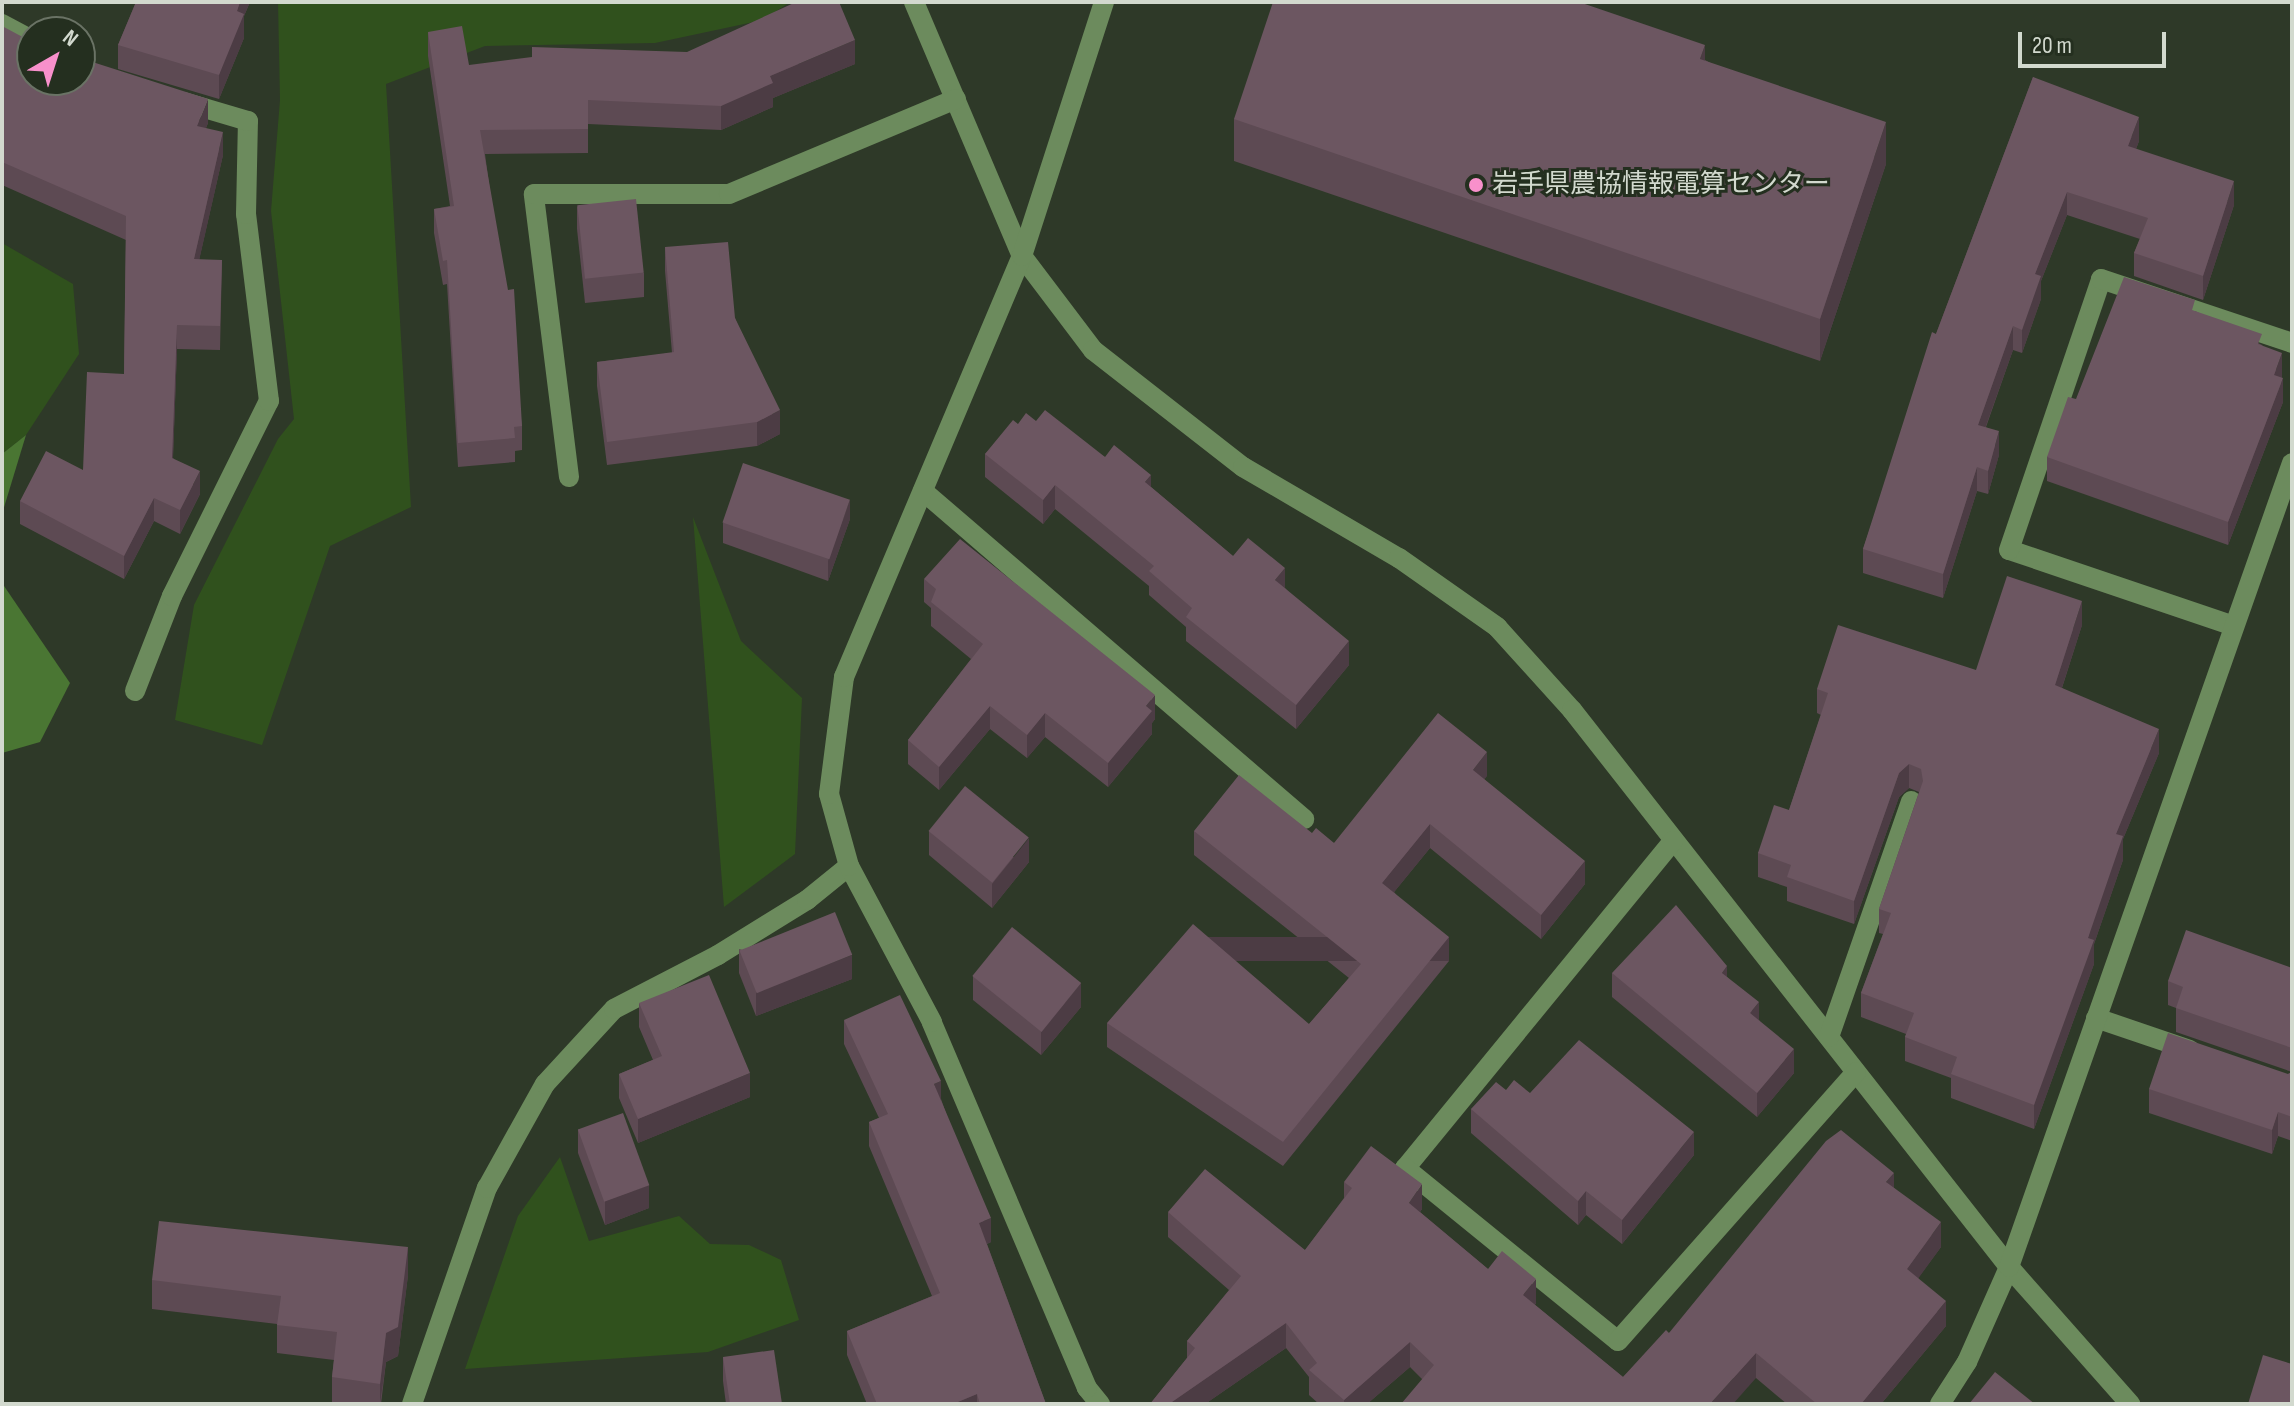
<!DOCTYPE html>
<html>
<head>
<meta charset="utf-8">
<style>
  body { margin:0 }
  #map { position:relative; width:2294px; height:1406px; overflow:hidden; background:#2e3928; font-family:"Sofia Sans Condensed","Noto Sans JP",sans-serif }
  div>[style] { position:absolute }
  .green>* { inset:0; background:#30511d }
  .forest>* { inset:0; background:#4a7633 }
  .minor>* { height:20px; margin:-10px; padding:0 10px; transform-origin:10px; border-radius:10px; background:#6c8b5d }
  .wall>* { inset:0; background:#5d4a53 }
  .shaded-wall>* { inset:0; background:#4c3c44; transform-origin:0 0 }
  .building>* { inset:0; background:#6c5661; transform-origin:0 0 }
  .dots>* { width:22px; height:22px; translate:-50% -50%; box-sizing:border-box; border:4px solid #242f1f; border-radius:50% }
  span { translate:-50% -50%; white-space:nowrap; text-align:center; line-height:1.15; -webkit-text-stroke:6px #242f1f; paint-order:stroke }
  .poi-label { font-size:26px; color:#d2d9ce }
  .left { translate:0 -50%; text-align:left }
  .frame { position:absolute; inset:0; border:4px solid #d2d9ce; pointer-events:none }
  .north { position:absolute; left:16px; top:16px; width:80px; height:80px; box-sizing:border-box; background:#242f1f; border:2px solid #6a7365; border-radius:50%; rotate:39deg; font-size:22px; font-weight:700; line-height:32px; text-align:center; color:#d2d9ce }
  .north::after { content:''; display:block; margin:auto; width:28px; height:36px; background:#f890cb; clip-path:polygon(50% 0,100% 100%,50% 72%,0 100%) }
  .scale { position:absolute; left:2018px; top:32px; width:148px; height:36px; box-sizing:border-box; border:4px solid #d2d9ce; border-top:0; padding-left:10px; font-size:24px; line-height:28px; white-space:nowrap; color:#d2d9ce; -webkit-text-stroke:6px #242f1f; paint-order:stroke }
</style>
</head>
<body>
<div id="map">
  <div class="green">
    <i style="clip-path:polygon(278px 2px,790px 2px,763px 20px,655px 43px,485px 46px,386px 84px,411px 507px,330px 546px,262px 745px,175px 720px,194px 605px,278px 439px,294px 419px,271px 211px,280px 100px)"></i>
    <i style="clip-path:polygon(2px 243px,73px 284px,79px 354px,26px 435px,2px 454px)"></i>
    <i style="clip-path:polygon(693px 517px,741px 641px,802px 698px,795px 854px,724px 907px)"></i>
    <i style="clip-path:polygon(560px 1157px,589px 1241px,679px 1216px,710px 1244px,749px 1245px,781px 1260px,799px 1320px,708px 1352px,465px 1369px,518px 1216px)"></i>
  </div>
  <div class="forest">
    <i style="clip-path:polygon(26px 435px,2px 514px,2px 454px)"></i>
    <i style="clip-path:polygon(2px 583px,70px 683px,40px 742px,2px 753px)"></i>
  </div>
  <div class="minor">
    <i style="left:914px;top:2px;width:276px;rotate:67deg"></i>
    <i style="left:1022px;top:256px;width:118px;rotate:52.9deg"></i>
    <i style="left:1093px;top:350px;width:190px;rotate:38deg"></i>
    <i style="left:1243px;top:467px;width:181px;rotate:30.3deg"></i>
    <i style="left:1399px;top:558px;width:120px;rotate:35.1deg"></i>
    <i style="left:1497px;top:627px;width:112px;rotate:47.9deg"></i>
    <i style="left:1572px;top:710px;width:708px;rotate:51.88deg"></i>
    <i style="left:2009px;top:1267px;width:183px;rotate:48.5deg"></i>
    <i style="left:2px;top:24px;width:34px;rotate:28deg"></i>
    <i style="left:569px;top:477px;width:285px;rotate:-97.1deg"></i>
    <i style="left:534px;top:194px;width:195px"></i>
    <i style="left:729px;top:194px;width:246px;rotate:-22.7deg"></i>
    <i style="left:923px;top:491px;width:503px;rotate:40.72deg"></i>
    <i style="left:2234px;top:626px;width:237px;rotate:-161.3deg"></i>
    <i style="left:2009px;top:550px;width:286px;rotate:-71.2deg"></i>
    <i style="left:2101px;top:279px;width:201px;rotate:18.5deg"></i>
    <i style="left:135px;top:691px;width:102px;rotate:-68.7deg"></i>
    <i style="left:172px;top:596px;width:218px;rotate:-63.6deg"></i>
    <i style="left:269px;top:401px;width:188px;rotate:-97deg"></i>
    <i style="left:246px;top:214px;width:93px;rotate:-88.8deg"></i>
    <i style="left:248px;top:121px;width:67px;rotate:-163.5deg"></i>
    <i style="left:1673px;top:841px;width:423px;rotate:129.3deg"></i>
    <i style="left:1405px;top:1168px;width:274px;rotate:39.1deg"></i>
    <i style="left:1618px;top:1341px;width:359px;rotate:-48.5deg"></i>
    <i style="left:2096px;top:1018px;width:99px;rotate:18.8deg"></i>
    <i style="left:1829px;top:1037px;width:250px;rotate:-70.8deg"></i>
    <i style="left:412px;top:1404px;width:229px;rotate:-70.9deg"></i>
    <i style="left:487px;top:1188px;width:119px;rotate:-60.9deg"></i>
    <i style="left:545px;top:1084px;width:102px;rotate:-47.4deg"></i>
    <i style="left:614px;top:1009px;width:117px;rotate:-27.4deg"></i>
    <i style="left:718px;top:955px;width:105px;rotate:-31.7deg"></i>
    <i style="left:807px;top:900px;width:54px;rotate:-39deg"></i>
    <i style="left:1100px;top:1404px;width:21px;rotate:-129deg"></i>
    <i style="left:1087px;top:1388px;width:397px;rotate:-113deg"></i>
    <i style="left:932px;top:1022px;width:177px;rotate:-118deg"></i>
    <i style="left:849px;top:866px;width:75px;rotate:-105.5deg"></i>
    <i style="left:829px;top:794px;width:118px;rotate:-82.7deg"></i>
    <i style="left:844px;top:677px;width:457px;rotate:-67.1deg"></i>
    <i style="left:1022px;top:256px;width:267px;rotate:-72.1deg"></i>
    <i style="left:1940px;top:1404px;width:50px;rotate:-57.3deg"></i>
    <i style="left:1967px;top:1362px;width:104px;rotate:-66.1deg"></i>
    <i style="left:2009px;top:1267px;width:852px;rotate:-70.61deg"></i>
  </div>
  <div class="wall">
    <i style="clip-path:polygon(136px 2px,250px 2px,244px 16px,244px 38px,219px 99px,118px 69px,118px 45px)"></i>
    <i style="clip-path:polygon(2px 26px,32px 80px,208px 123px,206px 128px,223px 155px,199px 260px,222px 260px,220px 350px,177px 349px,173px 458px,200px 494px,180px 534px,154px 521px,124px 579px,20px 524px,20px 501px,83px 470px,124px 374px,126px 240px,2px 185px)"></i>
    <i style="clip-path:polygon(428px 32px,469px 65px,855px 64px,773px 98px,773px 107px,721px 130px,588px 124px,588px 153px,485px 154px,522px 426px,522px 450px,515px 451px,515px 462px,458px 467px,447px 284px,443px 285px,434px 233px,434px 209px,450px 206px,428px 56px)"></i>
    <i style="clip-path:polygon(1705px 60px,1886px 164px,1820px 361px,1234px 161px,1234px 119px)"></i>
    <i style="clip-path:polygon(2033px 77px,2139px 141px,2136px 149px,2234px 205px,2203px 300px,2134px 276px,2134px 253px,2140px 239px,2067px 215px,2041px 281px,2041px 299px,2022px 353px,2013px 350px,1986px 427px,1999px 455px,1988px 494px,1977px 491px,1943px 598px,1863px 573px,1863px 549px,1936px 334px)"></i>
    <i style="clip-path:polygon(577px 206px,644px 273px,644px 297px,585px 303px,577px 229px)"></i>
    <i style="clip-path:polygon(665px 247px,735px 318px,780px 434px,757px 446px,607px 465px,597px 386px,597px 362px,672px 353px,665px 271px)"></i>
    <i style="clip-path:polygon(2195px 311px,2262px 345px,2281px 377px,2283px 402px,2228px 545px,2047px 481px,2047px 457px)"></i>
    <i style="clip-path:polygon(1036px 421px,1105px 457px,1151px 487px,1233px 556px,1285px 588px,1349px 665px,1296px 729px,1186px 641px,1186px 627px,1149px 595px,1149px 586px,1055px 509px,1043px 524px,985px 477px,985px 454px,1018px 424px)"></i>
    <i style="clip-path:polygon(850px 519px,828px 581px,723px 543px,723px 523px)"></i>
    <i style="clip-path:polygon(924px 579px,1155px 719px,1152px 723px,1152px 734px,1108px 787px,1045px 737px,1027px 758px,990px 729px,939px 790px,908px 764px,908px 740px,971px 659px,931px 626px,931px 608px,924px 602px)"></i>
    <i style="clip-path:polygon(2082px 625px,2062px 688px,2159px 753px,2123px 839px,2123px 860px,2094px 944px,2094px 964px,2034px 1129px,1951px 1098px,1951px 1078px,1905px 1061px,1905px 1037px,1906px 1034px,1861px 1017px,1861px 993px,1883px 934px,1879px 933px,1879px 909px,1919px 792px,1909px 788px,1899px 797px,1854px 924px,1787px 901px,1787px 887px,1758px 877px,1758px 853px,1789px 810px,1821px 715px,1817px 713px,1817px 689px,1976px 670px)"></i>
    <i style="clip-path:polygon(1487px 776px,1484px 779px,1585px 884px,1541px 939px,1430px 848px,1394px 892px,1449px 961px,1283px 1166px,1107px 1047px,1107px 1023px,1309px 1024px,1349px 978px,1194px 855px,1194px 831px,1312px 833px,1334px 843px)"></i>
    <i style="clip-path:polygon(929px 831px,1029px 862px,992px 908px,929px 855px)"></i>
    <i style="clip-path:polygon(739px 949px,852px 979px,756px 1016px,739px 973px)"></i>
    <i style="clip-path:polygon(2292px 968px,2292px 1141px,2278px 1136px,2272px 1154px,2149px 1113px,2149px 1089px,2288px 1074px,2292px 1072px,2176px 1032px,2176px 1008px,2168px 1005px,2168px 981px)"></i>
    <i style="clip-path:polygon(1612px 973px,1727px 977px,1759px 1020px,1794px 1073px,1757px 1117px,1612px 997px)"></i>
    <i style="clip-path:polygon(973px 976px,1081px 1007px,1041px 1055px,973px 1000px)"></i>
    <i style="clip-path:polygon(639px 1003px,750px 1097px,638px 1143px,619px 1098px,619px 1074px,653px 1060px,639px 1027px)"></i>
    <i style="clip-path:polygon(844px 1020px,941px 1099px,991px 1242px,987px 1244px,1046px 1404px,867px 1404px,847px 1355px,847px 1331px,932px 1296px,869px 1146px,869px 1122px,879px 1118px,844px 1044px)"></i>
    <i style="clip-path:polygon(1506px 1090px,1530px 1093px,1694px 1155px,1622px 1244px,1586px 1215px,1578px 1225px,1471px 1133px,1471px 1109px)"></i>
    <i style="clip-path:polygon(578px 1129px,649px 1208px,605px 1225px,578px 1153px)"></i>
    <i style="clip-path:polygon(1344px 1182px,1422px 1209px,1420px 1212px,1488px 1269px,1536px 1303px,1535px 1305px,1623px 1377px,1669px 1333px,1894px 1188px,1941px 1247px,1918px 1278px,1946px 1326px,1881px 1404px,1787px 1404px,1756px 1378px,1422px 1379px,1410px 1367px,1367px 1404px,1319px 1404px,1309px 1395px,1309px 1377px,1286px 1348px,1205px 1404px,1150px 1404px,1187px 1358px,1187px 1341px,1229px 1290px,1168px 1237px,1168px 1212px,1305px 1250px,1344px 1198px)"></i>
    <i style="clip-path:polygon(408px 1275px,398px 1356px,386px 1362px,381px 1404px,332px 1404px,332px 1377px,334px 1360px,277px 1353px,277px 1324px,152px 1309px,152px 1280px)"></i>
    <i style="clip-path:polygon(723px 1357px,782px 1404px,726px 1404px,723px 1381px)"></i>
  </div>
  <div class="shaded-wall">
    <i style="clip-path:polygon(240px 2px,250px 2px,244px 16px,244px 38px,219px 99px,219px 75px,237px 11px)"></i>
    <i style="clip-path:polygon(855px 40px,855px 64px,773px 98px,773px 107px,721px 130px,721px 106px,770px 76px)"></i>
    <i style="clip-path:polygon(1705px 45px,1705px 87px,1700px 59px)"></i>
    <i style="clip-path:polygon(208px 99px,208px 123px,197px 150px,197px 126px)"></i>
    <i style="clip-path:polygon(2139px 117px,2139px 141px,2128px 170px,2128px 146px)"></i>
    <i style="clip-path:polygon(1886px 122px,1886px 164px,1820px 361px,1820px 319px)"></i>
    <i style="clip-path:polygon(223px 132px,223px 155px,194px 283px,194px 259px)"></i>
    <i style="clip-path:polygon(2234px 181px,2234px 205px,2203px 300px,2203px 276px)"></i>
    <i style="clip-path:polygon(2067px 192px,2067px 215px,2041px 281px,2041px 299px,2022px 353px,2022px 330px,2035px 274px)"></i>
    <i style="clip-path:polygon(177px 325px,177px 349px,172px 481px,172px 458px)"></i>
    <i style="clip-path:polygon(2013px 326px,2013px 350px,1978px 448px,1978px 425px)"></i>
    <i style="clip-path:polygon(2282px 353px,2282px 377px,2274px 399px,2274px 375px)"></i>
    <i style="clip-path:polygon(2283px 378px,2283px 402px,2228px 545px,2228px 522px)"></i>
    <i style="clip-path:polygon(780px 410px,780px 434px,757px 446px,757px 422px)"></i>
    <i style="clip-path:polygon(1999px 431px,1999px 455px,1988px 494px,1988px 471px)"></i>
    <i style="clip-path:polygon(1977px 467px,1977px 491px,1943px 598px,1943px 574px)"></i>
    <i style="clip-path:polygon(200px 471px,200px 494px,180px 534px,180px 510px)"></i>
    <i style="clip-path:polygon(1151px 475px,1151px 499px,1145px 482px)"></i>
    <i style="clip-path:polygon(1055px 485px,1055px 509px,1043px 524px,1043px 500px)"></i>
    <i style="clip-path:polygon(154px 498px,154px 521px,124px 579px,124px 556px)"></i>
    <i style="clip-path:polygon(850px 499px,850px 519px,828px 581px,828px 561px)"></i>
    <i style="clip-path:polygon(1285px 568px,1285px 592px,1275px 580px)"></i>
    <i style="clip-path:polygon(2082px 601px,2082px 625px,2055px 709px,2055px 685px)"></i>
    <i style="clip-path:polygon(1349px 641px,1349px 665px,1296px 729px,1296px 705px)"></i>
    <i style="clip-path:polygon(1155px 695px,1155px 719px,1152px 723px,1152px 734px,1108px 787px,1108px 763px,1146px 706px)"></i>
    <i style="clip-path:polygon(990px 706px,990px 729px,939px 790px,939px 767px)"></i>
    <i style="clip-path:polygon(1045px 713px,1045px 737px,1027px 758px,1027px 735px)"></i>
    <i style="clip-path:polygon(2159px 729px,2159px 753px,2123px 839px,2123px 860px,2094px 944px,2094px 964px,2034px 1129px,2034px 1105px,2088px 938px,2116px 834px)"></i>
    <i style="clip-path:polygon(1487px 752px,1487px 776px,1473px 794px,1473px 770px)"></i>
    <i style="clip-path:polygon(1909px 764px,1909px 788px,1899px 797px,1854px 924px,1854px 901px,1899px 773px)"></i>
    <i style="clip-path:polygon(1430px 824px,1430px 848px,1382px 907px,1382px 883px)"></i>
    <i style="clip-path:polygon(1029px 838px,1029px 862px,992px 908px,992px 884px)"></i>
    <i style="clip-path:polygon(1585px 861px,1585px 884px,1541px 939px,1541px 915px)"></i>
    <i style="left:1449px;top:937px;width:24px;height:264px;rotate:90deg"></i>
    <i style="clip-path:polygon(852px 955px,852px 979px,756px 1016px,756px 992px)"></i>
    <i style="clip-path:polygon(1727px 966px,1727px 990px,1722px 973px)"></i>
    <i style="clip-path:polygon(1081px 983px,1081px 1007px,1041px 1055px,1041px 1031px)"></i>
    <i style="clip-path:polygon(1759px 1002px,1759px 1026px,1750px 1013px)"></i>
    <i style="clip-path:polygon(1794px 1049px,1794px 1073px,1757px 1117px,1757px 1093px)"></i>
    <i style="clip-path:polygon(750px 1073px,750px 1097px,638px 1143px,638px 1119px)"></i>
    <i style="clip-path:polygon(941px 1081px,941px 1105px,934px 1084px)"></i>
    <i style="clip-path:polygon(2278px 1112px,2278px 1136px,2272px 1154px,2272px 1130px)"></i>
    <i style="clip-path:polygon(1694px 1132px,1694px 1155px,1622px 1244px,1622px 1220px)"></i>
    <i style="clip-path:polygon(1894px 1173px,1894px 1198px,1886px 1182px)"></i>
    <i style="clip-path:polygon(1422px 1184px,1422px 1209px,1409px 1227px,1409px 1203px)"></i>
    <i style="clip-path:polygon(649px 1185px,649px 1208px,605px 1225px,605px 1201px)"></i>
    <i style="clip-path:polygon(1586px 1191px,1586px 1215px,1578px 1225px,1578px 1201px)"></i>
    <i style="clip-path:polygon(991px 1218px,991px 1242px,979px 1247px,979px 1223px)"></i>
    <i style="clip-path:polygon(1941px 1222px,1941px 1247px,1907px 1294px,1907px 1269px)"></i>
    <i style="clip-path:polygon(408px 1247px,408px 1275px,398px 1356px,386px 1362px,380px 1404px,380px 1384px,386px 1333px)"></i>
    <i style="clip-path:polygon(1536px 1279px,1536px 1303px,1523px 1320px,1523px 1295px)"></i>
    <i style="clip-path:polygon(1946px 1301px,1946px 1326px,1881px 1404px,1861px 1404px)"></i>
    <i style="clip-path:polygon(1286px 1323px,1286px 1348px,1205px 1404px,1169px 1404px)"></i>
    <i style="clip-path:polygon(1410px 1342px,1410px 1367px,1367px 1404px,1344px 1404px,1344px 1400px)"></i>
    <i style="clip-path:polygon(1756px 1353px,1756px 1378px,1733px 1404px,1710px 1404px)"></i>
    <i style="clip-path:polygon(977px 1394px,977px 1404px,953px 1404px)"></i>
  </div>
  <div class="building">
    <i style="clip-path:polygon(136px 2px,240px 2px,237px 11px,244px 14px,219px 75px,118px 45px)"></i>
    <i style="clip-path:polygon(796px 2px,839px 2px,855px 40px,770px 76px,773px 83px,721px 106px,588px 100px,588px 129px,480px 130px,508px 290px,514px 289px,522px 426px,514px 427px,515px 438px,458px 443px,447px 260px,443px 261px,434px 209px,454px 206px,428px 32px,462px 26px,469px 65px,532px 57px,532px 47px,687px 52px)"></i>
    <i style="clip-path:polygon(1273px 2px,1579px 2px,1705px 45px,1700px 59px,1886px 122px,1820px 319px,1234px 119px)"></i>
    <i style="clip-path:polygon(2px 26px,32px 42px,32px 80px,80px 80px,80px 58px,208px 99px,197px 126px,223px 132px,194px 259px,222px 260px,220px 326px,177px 325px,172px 458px,200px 471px,180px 510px,154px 498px,124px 556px,20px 501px,46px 451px,83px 470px,87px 372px,124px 374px,126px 216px,2px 162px)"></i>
    <i style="clip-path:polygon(2033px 77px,2139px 117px,2128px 146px,2234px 181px,2203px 276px,2134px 253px,2148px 218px,2067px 192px,2035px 274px,2041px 276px,2022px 330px,2013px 326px,1978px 425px,1999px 431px,1988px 471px,1977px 467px,1943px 574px,1863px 549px,1932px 332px,1936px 334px)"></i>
    <i style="left:636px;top:199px;width:74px;height:59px;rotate:84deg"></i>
    <i style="clip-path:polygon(728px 242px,735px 318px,780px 410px,757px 422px,607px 442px,597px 362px,674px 352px,665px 247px)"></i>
    <i style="clip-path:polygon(2124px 277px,2195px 300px,2192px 310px,2262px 334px,2258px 344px,2282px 353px,2274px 375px,2283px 378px,2228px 522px,2047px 457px,2068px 397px,2076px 399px)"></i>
    <i style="clip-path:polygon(1045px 410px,1105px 457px,1114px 445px,1151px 475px,1145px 482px,1233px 556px,1248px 538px,1285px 568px,1275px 580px,1349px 641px,1296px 705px,1186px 617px,1192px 608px,1149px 571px,1154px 566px,1055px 485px,1043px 500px,985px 454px,1013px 420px,1018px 424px,1026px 413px,1036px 421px)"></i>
    <i style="left:743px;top:463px;width:113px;height:63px;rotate:19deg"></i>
    <i style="clip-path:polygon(960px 539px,1155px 695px,1146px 706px,1152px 711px,1108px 763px,1045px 713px,1027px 735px,990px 706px,939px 767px,908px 740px,983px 644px,931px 602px,936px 589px,924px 579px)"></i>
    <i style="clip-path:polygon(2007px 576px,2082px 601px,2055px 685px,2159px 729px,2116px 834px,2123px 836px,2088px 938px,2094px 940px,2034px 1105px,1951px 1074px,1957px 1057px,1905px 1037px,1914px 1013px,1861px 993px,1891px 913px,1879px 909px,1923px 781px,1921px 769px,1909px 764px,1899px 773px,1854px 901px,1787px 877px,1791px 865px,1758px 853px,1774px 805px,1789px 810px,1828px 693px,1817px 689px,1838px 625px,1976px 670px)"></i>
    <i style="clip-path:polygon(1438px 713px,1487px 752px,1473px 770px,1585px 861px,1541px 915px,1430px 824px,1382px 883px,1449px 937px,1283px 1142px,1107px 1023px,1193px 924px,1309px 1024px,1361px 964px,1194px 831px,1239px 775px,1312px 833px,1316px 828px,1334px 843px)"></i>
    <i style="left:965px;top:786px;width:82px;height:58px;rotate:39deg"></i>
    <i style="clip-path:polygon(1676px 905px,1727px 966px,1722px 973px,1759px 1002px,1750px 1013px,1794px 1049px,1757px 1093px,1612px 973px)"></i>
    <i style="left:835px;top:912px;width:46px;height:103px;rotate:68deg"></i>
    <i style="left:1012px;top:927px;width:89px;height:63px;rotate:39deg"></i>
    <i style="clip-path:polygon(2186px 930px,2292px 968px,2292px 1048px,2176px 1008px,2183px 987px,2168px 981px)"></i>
    <i style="clip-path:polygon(709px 975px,750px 1073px,638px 1119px,619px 1074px,662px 1056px,639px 1003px)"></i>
    <i style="clip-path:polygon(900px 995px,941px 1081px,934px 1084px,991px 1218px,979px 1223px,1046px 1404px,980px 1404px,977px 1394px,953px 1404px,877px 1404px,847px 1331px,940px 1293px,869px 1122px,888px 1114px,844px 1020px)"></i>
    <i style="clip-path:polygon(2168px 1033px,2288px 1074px,2292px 1072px,2292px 1117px,2278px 1112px,2272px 1130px,2149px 1089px)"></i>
    <i style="clip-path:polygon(1579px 1040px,1694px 1132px,1622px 1220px,1586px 1191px,1578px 1201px,1471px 1109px,1496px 1082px,1506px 1090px,1514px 1080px,1530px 1093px)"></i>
    <i style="left:623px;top:1113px;width:77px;height:48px;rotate:70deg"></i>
    <i style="clip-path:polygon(1841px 1130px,1894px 1173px,1886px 1182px,1941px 1222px,1907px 1269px,1946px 1301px,1861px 1404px,1817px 1404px,1756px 1353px,1710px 1404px,1401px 1404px,1434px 1365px,1410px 1342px,1344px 1400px,1309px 1370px,1317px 1363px,1286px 1323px,1169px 1404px,1150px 1404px,1195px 1348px,1187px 1341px,1241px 1276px,1168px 1212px,1205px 1169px,1305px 1250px,1352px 1188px,1344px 1182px,1371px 1146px,1422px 1184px,1409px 1203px,1488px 1269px,1502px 1251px,1536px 1279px,1523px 1295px,1623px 1377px,1666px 1330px,1669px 1333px,1826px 1141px)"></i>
    <i style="clip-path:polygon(159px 1221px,408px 1247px,398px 1327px,386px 1333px,380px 1384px,332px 1377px,337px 1332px,277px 1325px,281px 1296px,152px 1280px)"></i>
    <i style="clip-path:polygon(774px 1350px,782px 1404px,730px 1404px,723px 1357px)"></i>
    <i style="clip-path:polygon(2263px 1355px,2292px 1364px,2292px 1404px,2248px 1404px)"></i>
    <i style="clip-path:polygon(1995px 1372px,2035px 1404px,1969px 1404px)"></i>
  </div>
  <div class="dots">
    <i style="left:1476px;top:185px;background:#f890cb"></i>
  </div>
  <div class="poi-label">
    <span class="left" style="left:1492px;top:185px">岩手県農協情報電算センター</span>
  </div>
  <div class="frame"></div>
  <div class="north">N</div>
  <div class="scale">20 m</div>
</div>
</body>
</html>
